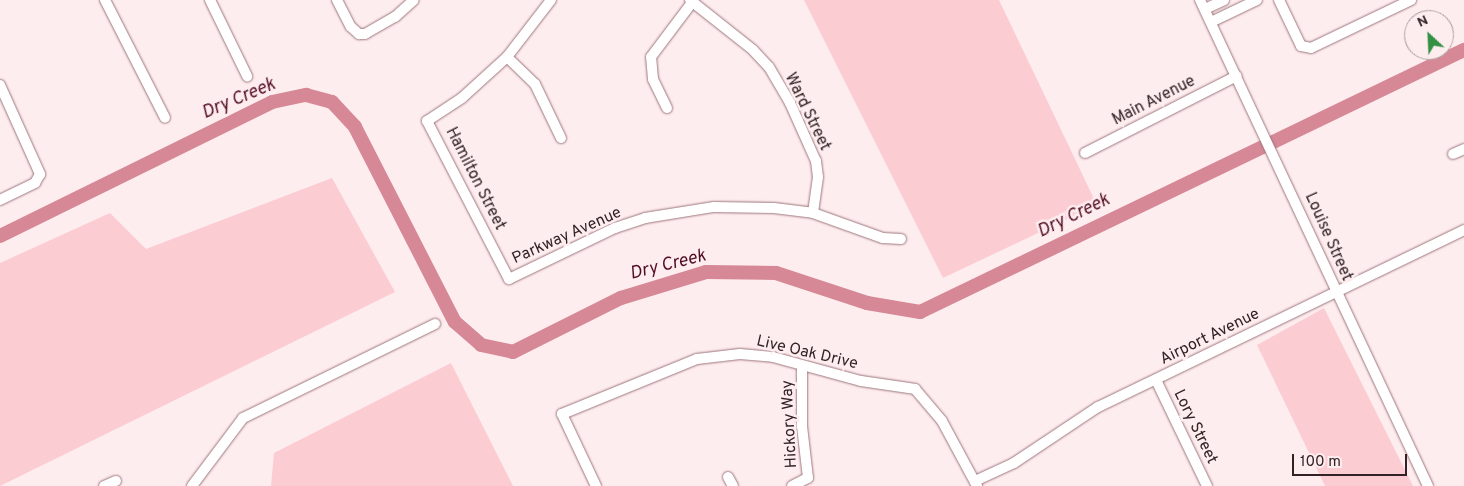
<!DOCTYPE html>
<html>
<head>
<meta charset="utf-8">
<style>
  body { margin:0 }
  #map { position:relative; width:1464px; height:486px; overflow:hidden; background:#feedef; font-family:Overpass,sans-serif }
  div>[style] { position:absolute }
  .green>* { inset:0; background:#fcccd3 }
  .river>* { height:14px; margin:-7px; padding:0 7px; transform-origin:7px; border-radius:7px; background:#d68896 }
  .roads { filter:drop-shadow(0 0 1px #9d767c) drop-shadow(0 0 1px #9d767c) }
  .minor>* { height:10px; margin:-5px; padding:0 5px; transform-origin:5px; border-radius:5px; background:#fff }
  span { translate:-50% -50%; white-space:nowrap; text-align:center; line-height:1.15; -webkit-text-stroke:5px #feedef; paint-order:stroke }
  .street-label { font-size:16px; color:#322225 }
  .water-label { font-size:18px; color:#520c22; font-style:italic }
  .north { position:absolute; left:1404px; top:10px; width:50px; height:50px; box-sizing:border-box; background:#feedef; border:1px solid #ac9c9e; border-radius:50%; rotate:335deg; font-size:14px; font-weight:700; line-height:20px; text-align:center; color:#322225 }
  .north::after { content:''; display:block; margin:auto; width:18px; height:22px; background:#349144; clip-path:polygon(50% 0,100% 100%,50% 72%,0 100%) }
  .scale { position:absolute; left:1292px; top:454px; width:115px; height:22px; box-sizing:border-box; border:2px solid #322225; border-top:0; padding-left:6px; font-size:15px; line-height:18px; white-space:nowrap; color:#322225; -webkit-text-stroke:4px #feedef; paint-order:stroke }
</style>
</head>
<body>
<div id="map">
  <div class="green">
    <i style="clip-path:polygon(804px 0,999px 0,1097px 205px,943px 278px)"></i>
    <i style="clip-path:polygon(332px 178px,395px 292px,0 486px,0 263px,110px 213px,146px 249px)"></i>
    <i style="clip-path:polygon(1324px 308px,1413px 486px,1325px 486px,1257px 345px)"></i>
    <i style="clip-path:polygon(451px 363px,513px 486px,271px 486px,274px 453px)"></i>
  </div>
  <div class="river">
    <i style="left:0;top:236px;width:303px;rotate:-26.2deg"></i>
    <i style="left:272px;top:102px;width:35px;rotate:-12deg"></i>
    <i style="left:306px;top:95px;width:27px;rotate:15deg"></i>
    <i style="left:332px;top:102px;width:34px;rotate:47deg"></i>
    <i style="left:355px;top:127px;width:219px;rotate:62.9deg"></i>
    <i style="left:455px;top:322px;width:35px;rotate:41deg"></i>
    <i style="left:481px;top:345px;width:33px;rotate:12deg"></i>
    <i style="left:513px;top:352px;width:121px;rotate:-26.6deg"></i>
    <i style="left:621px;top:298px;width:89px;rotate:-17deg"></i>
    <i style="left:706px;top:272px;width:70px;rotate:0.8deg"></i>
    <i style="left:776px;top:273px;width:96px;rotate:18.2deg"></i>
    <i style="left:867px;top:303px;width:54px;rotate:9.6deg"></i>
    <i style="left:920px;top:312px;width:604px;rotate:-25.72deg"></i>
  </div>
  <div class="roads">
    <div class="minor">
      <i style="left:105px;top:0;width:132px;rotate:63deg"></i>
      <i style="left:210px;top:0;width:85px;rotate:64deg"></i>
      <i style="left:337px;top:0;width:30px;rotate:63deg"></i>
      <i style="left:351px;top:27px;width:11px;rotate:41deg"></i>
      <i style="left:359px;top:34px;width:6px"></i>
      <i style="left:365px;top:34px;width:34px;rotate:-30deg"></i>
      <i style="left:395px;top:17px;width:25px;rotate:-42deg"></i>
      <i style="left:551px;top:0;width:72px;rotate:127.7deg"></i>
      <i style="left:507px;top:57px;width:61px;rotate:137.7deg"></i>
      <i style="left:462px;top:98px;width:42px;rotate:146.7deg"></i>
      <i style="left:427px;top:121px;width:178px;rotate:62.6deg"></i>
      <i style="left:509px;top:279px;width:118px;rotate:-25.7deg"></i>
      <i style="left:615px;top:228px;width:32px;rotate:-18deg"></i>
      <i style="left:645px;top:218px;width:70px;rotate:-9.1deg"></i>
      <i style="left:714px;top:207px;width:60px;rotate:1deg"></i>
      <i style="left:774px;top:208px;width:39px;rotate:7deg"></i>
      <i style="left:813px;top:213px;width:74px;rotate:19.7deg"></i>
      <i style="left:883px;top:238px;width:18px;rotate:3deg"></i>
      <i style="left:690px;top:0;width:80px;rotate:38.4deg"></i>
      <i style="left:753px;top:50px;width:23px;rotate:47deg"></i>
      <i style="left:769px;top:67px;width:42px;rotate:59.7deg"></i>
      <i style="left:790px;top:103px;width:64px;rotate:65.9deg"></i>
      <i style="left:816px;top:161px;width:16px;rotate:83deg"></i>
      <i style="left:818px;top:177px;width:36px;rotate:98deg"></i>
      <i style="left:1200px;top:0;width:537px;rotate:64.87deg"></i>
      <i style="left:1279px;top:0;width:51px;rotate:64.4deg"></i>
      <i style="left:1301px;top:46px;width:10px;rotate:11deg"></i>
      <i style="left:1311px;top:48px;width:111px;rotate:-25.6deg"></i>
      <i style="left:1205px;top:9px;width:21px;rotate:-25deg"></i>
      <i style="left:1211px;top:22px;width:51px;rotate:-25.6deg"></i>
      <i style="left:507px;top:57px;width:39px;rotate:44deg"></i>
      <i style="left:535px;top:84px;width:60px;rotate:64.3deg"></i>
      <i style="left:0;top:85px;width:98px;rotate:65.8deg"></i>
      <i style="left:40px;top:174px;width:10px;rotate:119deg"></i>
      <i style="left:35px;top:183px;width:39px;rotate:154deg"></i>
      <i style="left:667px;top:108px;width:32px;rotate:-116deg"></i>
      <i style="left:653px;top:79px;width:22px;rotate:-95deg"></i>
      <i style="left:651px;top:57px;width:71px;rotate:-53deg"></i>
      <i style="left:1085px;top:153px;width:170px;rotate:-26.9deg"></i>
      <i style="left:1453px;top:154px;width:12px;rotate:-24deg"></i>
      <i style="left:1156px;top:380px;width:118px;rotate:64.3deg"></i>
      <i style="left:728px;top:477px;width:10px;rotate:61deg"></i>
      <i style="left:975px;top:481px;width:43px;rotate:-24.8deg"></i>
      <i style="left:1014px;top:463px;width:101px;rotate:-33.7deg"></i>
      <i style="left:1098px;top:407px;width:407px;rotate:-25.8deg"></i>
      <i style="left:104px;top:486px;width:13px;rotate:-23deg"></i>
      <i style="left:192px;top:486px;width:85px;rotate:-53.1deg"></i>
      <i style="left:243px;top:418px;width:214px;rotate:-26.1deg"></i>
      <i style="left:596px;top:486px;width:80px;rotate:-115.3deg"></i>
      <i style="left:562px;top:414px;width:146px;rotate:-22.2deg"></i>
      <i style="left:697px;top:359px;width:43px;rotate:-6.6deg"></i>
      <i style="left:740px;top:354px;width:33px;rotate:5deg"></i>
      <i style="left:773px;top:357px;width:91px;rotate:15.3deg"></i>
      <i style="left:861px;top:381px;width:55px;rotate:8.4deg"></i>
      <i style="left:915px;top:389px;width:42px;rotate:49.8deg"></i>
      <i style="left:942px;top:421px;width:74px;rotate:61.7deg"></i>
      <i style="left:792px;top:486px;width:18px;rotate:-27deg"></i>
      <i style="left:808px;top:478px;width:52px;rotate:-96.6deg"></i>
      <i style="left:802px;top:426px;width:59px;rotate:-90deg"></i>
    </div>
  </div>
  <div class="street-label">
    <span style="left:1154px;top:101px;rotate:-27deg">Main Avenue</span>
    <span style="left:807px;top:112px;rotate:64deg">Ward Street</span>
    <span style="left:475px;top:179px;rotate:63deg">Hamilton Street</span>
    <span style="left:567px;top:236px;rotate:-24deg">Parkway Avenue</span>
    <span style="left:1328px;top:237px;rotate:66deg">Louise Street</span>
    <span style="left:1210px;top:337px;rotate:-26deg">Airport Avenue</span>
    <span style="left:807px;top:353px;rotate:13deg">Live Oak Drive</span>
    <span style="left:790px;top:424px;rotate:-93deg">Hickory Way</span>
    <span style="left:1195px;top:427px;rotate:64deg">Lory Street</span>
  </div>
  <div class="water-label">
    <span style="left:239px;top:100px;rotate:-23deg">Dry Creek</span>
    <span style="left:1074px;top:217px;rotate:-26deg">Dry Creek</span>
    <span style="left:668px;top:266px;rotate:-14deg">Dry Creek</span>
  </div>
  <div class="north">N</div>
  <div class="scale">100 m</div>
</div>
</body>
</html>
